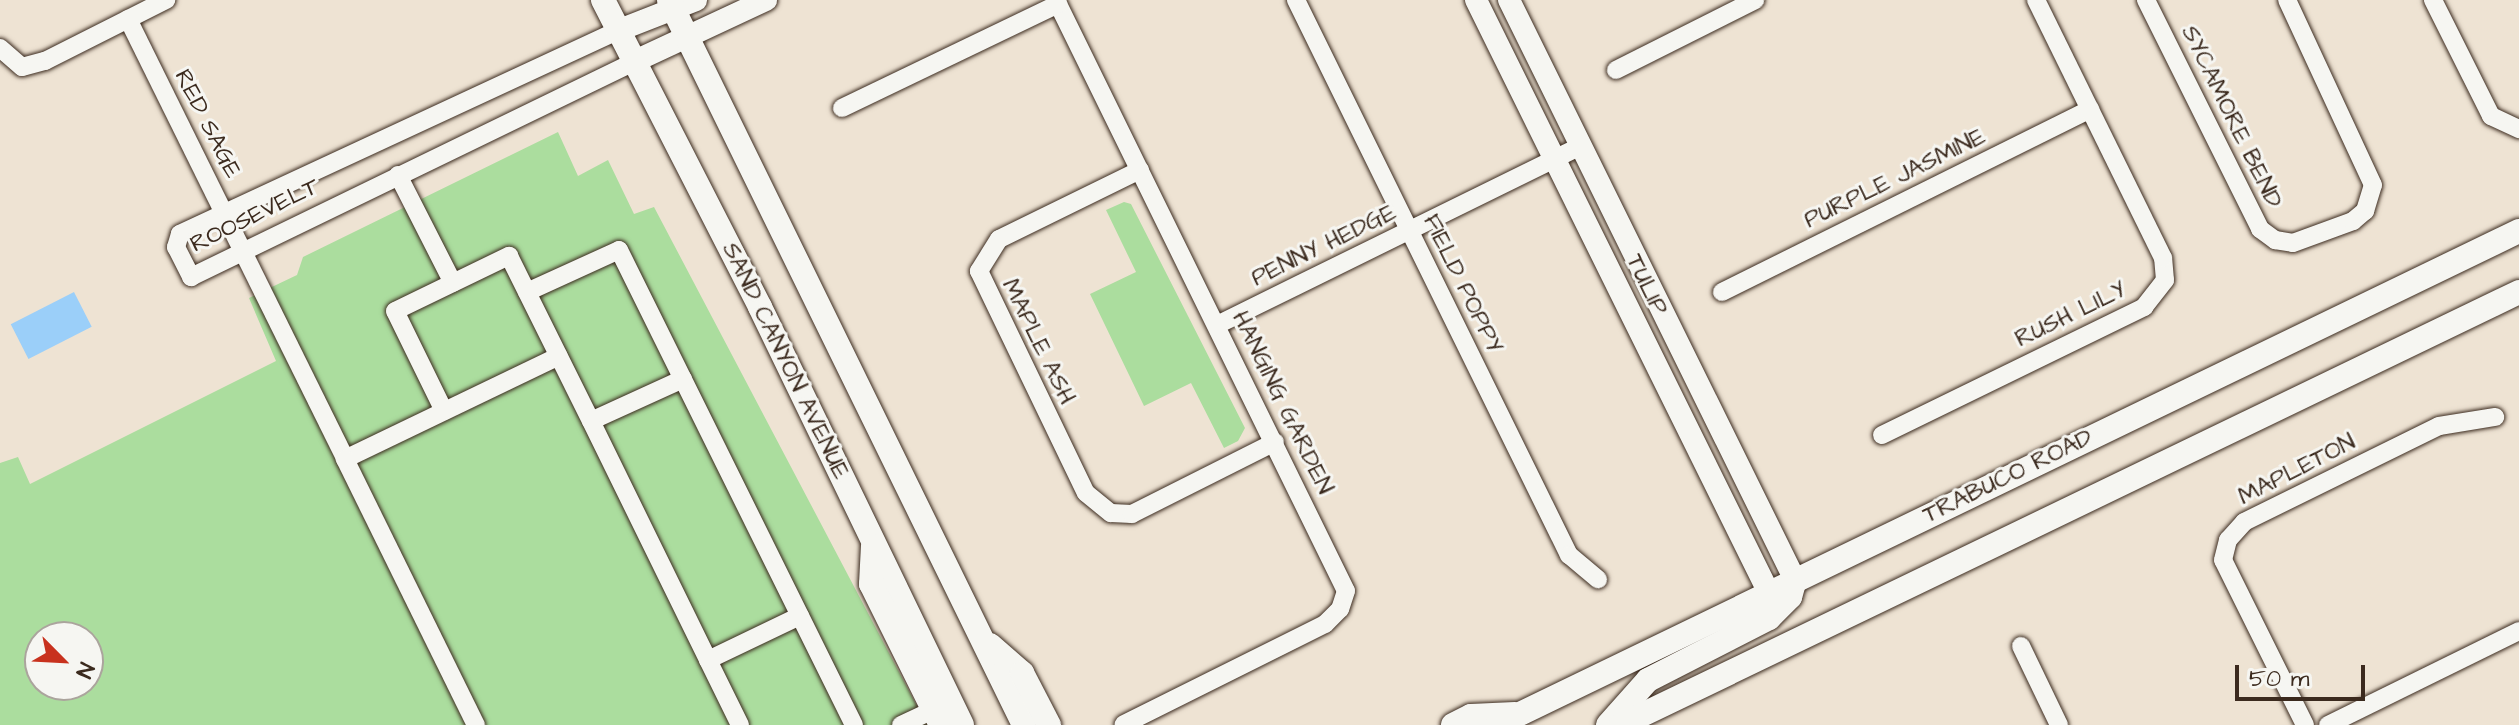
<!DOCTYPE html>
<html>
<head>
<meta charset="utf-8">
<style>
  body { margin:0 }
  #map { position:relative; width:2519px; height:725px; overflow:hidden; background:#eee3d3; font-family:"Architects Daughter",sans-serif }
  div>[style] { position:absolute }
  .green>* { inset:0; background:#abdd9e }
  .water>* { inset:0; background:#9bcff9; transform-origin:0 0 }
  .roads { filter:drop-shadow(0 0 2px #3b2a1e) drop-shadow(0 0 2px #3b2a1e) }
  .minor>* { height:18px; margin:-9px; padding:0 9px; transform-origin:9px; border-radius:9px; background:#f6f6f2 }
  .tertiary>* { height:22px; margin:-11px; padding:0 11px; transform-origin:11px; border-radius:11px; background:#f6f6f2 }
  .secondary>* { height:24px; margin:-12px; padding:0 12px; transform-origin:12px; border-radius:12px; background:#f6f6f2 }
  span { translate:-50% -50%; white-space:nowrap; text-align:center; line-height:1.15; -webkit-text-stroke:6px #f6f6f2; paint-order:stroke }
  .street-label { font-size:24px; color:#3b2a1e }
  .north { position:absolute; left:24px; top:621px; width:80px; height:80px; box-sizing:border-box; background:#f6f6f2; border:2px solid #aba49d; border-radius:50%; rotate:114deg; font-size:22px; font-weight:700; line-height:32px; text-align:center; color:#3b2a1e }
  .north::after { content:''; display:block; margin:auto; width:28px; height:36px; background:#c8321e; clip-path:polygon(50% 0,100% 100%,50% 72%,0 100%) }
  .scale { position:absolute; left:2235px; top:665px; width:130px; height:36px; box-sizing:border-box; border:4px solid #3b2a1e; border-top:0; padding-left:10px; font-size:24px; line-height:28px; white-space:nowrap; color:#3b2a1e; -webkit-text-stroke:6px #f6f6f2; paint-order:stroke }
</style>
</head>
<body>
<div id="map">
  <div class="green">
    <i style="clip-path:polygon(evenodd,558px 132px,578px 176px,608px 160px,634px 214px,654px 207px,927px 725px,0 725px,0 463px,18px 457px,30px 484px,276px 361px,249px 298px,297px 275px,303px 257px,558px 132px,40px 637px,88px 637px,88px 685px,40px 685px,40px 637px)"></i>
    <i style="clip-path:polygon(1124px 202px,1131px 204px,1245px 428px,1238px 441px,1224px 448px,1191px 383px,1144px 406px,1090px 294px,1136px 272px,1106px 210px)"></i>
  </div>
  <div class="water">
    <i style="left:74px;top:292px;width:39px;height:71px;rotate:63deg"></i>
  </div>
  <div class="roads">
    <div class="minor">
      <i style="left:1056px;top:0;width:658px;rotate:63.86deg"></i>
      <i style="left:1346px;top:591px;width:19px;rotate:108deg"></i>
      <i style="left:1340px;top:609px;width:21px;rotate:135deg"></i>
      <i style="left:1325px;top:624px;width:225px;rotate:153.5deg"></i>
      <i style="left:1296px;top:0;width:619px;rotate:63.81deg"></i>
      <i style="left:1569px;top:555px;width:38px;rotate:40deg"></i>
      <i style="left:2146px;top:0;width:256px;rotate:63.5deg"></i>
      <i style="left:2260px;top:229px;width:19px;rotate:36deg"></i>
      <i style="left:2275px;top:240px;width:18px;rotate:9deg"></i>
      <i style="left:2293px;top:243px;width:64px;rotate:-20.1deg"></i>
      <i style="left:2353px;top:221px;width:16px;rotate:-40deg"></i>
      <i style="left:2365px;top:211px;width:27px;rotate:-73deg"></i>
      <i style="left:2373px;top:185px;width:204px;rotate:-114.9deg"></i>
      <i style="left:2433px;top:0;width:130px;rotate:63.4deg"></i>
      <i style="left:2491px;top:116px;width:31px;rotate:25deg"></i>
      <i style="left:128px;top:19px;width:491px;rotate:63.7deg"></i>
      <i style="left:345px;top:459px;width:237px;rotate:-25.7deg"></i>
      <i style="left:617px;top:31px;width:482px;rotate:155.1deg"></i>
      <i style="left:180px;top:234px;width:14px;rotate:107deg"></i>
      <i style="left:176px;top:247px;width:34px;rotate:63deg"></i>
      <i style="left:191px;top:277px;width:492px;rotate:-25.9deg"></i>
      <i style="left:0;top:48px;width:29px;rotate:41deg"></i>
      <i style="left:22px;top:67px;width:24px;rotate:-15deg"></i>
      <i style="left:45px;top:61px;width:136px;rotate:-26.8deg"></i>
      <i style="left:1616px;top:70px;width:156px;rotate:-26.7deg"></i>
      <i style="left:842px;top:108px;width:240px;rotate:-25.7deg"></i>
      <i style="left:1140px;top:170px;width:157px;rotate:153.9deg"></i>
      <i style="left:999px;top:239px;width:38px;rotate:122deg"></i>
      <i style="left:979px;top:271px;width:246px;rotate:64.3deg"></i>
      <i style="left:1086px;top:493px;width:32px;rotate:39deg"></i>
      <i style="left:1111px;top:513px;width:21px;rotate:3deg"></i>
      <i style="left:1132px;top:514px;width:160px;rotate:-26.7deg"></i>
      <i style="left:398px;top:175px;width:121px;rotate:63deg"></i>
      <i style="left:527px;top:292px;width:101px;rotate:-24.5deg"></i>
      <i style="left:619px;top:250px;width:530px;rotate:63.68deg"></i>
      <i style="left:1722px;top:292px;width:411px;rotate:-26.4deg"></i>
      <i style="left:1217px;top:325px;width:406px;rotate:-26.2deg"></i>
      <i style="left:683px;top:379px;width:101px;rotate:155.5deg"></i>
      <i style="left:591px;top:421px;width:266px;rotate:63.9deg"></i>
      <i style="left:444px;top:411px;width:111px;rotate:-116.1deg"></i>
      <i style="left:395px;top:311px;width:127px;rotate:-25.8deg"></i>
      <i style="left:509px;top:256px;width:184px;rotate:63.6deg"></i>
      <i style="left:1882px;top:435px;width:292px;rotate:-26deg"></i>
      <i style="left:2144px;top:307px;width:34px;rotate:-52deg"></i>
      <i style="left:2165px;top:280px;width:22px;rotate:-95deg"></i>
      <i style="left:2163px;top:258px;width:288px;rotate:-116.2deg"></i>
      <i style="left:345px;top:459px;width:297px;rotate:63.8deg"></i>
      <i style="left:2021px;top:646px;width:88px;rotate:64.3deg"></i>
      <i style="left:740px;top:725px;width:72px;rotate:-116.2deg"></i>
      <i style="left:708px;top:660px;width:102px;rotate:-25.6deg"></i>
      <i style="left:901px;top:725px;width:35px;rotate:-25deg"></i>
      <i style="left:2305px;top:725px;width:184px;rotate:-116.4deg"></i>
      <i style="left:2223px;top:560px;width:21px;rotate:-76deg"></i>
      <i style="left:2228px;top:540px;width:24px;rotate:-48deg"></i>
      <i style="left:2244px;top:522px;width:217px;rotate:-26.2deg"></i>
      <i style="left:2439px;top:426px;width:57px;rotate:-9.1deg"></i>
      <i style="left:2328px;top:725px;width:213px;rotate:-26.2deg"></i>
    </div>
    <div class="tertiary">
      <i style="left:1476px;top:0;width:661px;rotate:63.71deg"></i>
      <i style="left:1509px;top:0;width:647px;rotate:63.75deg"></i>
      <i style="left:617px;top:31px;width:85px;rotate:-21.4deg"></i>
      <i style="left:633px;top:62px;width:147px;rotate:-25deg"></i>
    </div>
    <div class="secondary">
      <i style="left:603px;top:0;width:345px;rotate:62.9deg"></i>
      <i style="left:760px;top:307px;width:464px;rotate:64.2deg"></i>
      <i style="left:669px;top:0;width:807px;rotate:63.91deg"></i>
      <i style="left:873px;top:546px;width:38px;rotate:93deg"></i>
      <i style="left:871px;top:584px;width:157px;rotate:63.6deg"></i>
      <i style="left:990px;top:645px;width:43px;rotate:41.2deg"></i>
      <i style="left:1022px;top:673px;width:59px;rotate:62.6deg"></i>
      <i style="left:1453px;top:725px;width:20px;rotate:-27deg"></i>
      <i style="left:1471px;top:716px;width:44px;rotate:-2.6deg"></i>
      <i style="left:1497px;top:725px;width:1135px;rotate:-25.8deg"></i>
      <i style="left:1608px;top:725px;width:60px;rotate:-48.4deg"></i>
      <i style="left:1648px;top:680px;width:136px;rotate:-27.1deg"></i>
      <i style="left:1769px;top:618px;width:30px;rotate:-45deg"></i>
      <i style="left:1790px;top:597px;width:18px;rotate:-74deg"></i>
      <i style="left:1621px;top:725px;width:997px;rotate:-25.74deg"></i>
    </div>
  </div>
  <div class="street-label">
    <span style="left:2231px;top:117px;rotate:64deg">SYCAMORE BEND</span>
    <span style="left:207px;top:124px;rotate:63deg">RED SAGE</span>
    <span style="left:1895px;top:179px;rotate:-26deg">PURPLE JASMINE</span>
    <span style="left:255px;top:216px;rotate:-26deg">ROOSEVELT</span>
    <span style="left:1324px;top:246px;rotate:-26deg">PENNY HEDGE</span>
    <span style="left:1462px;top:284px;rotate:64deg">FIELD POPPY</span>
    <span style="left:1646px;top:285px;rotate:64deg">TULIP</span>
    <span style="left:2071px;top:315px;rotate:-26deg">RUSH LILY</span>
    <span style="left:1038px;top:342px;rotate:64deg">MAPLE ASH</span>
    <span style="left:785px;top:361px;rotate:64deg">SAND CANYON AVENUE</span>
    <span style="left:1282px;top:403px;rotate:64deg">HANGING GARDEN</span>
    <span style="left:2297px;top:470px;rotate:-27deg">MAPLETON</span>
    <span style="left:2008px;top:477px;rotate:-26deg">TRABUCO ROAD</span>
  </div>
  <div class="north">N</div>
  <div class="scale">50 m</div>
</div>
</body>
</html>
